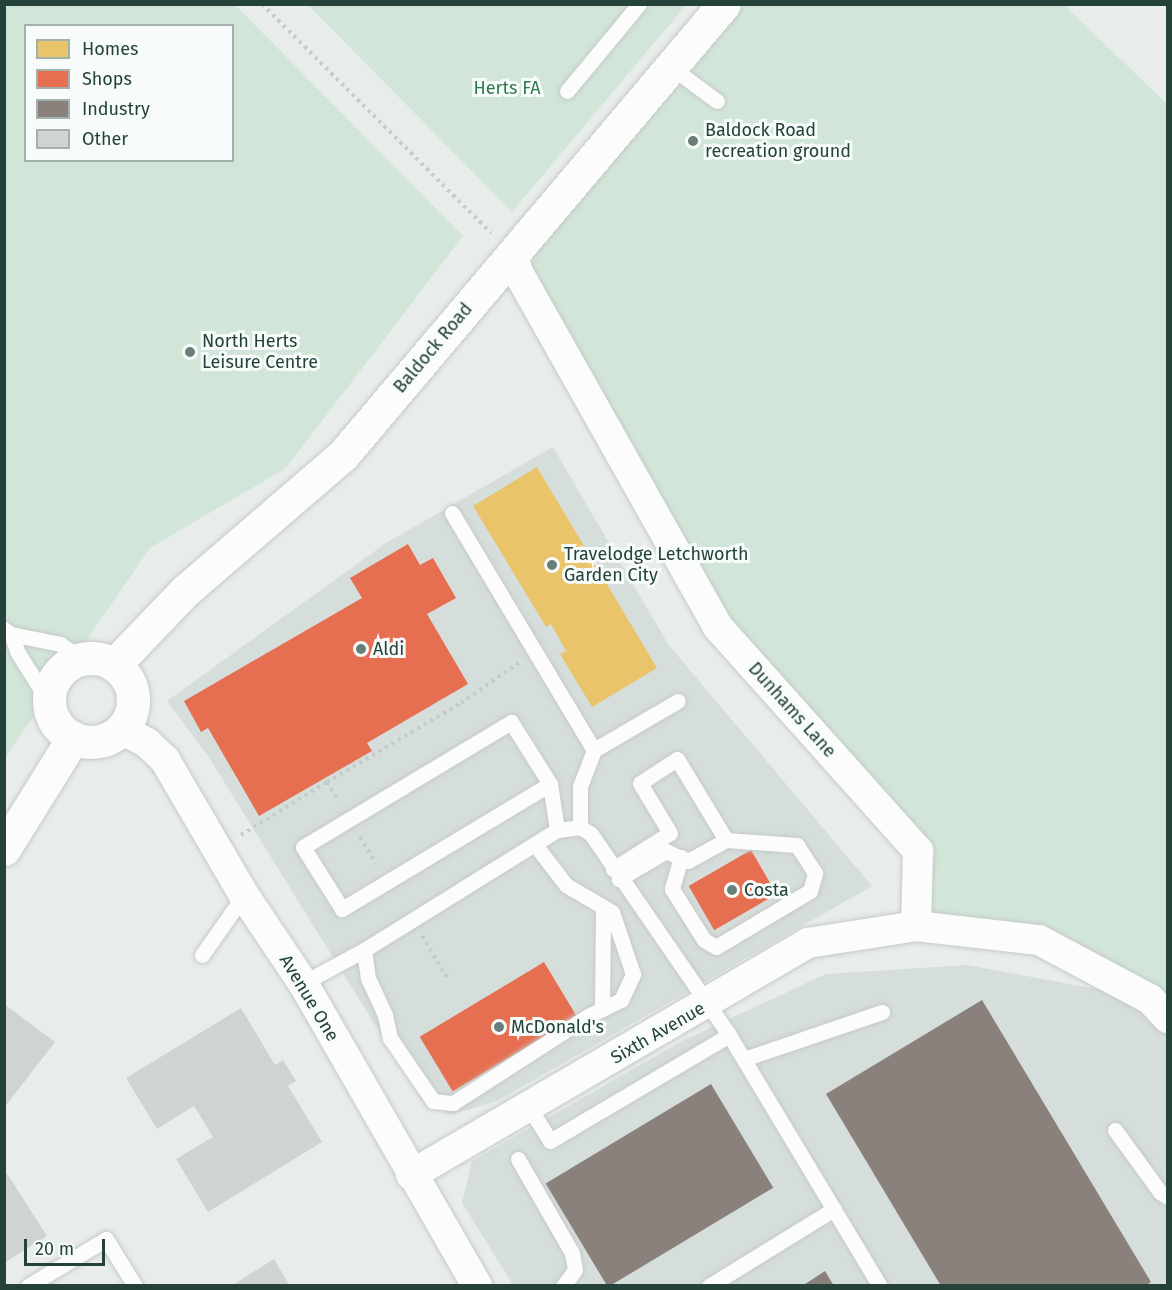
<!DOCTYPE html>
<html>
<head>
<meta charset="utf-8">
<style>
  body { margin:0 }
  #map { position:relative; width:1172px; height:1290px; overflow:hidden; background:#e8edeb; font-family:"Fira Sans",sans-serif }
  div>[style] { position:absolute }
  .built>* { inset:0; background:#d6dedb }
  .green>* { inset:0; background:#d1e6d8 }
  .homes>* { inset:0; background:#e9c46a }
  .shops>* { inset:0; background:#e76f51; transform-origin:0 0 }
  .industry>* { inset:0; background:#8a817c; transform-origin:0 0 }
  .building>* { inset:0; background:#cfd4d2 }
  .path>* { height:4px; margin-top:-2px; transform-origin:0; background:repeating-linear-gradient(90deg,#c3ccca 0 3px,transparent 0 7.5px) }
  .roads { filter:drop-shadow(0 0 2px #c5cac8) drop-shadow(0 0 2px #c5cac8) }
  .lane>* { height:15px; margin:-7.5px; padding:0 7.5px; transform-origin:7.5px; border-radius:7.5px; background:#fcfcfc }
  .street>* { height:30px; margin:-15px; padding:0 15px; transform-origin:15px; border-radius:15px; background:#fcfcfc }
  .secondary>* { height:33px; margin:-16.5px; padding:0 16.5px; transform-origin:16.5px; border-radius:16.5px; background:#fcfcfc }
  .secondary>.ring { margin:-16.5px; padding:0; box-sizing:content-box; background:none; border:33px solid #fcfcfc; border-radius:50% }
  .dots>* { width:16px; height:16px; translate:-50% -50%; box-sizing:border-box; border:3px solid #f7fbf9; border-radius:50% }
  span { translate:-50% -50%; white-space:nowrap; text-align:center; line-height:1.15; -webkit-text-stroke:6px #f7fbf9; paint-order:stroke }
  .park-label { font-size:18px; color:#2d7a4b }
  .poi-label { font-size:18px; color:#24423a }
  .left { translate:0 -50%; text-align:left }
  .street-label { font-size:18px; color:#24423a }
  .frame { position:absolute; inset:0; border:6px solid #24423a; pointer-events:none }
  .legend { position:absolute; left:24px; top:24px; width:210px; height:138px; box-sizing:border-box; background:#f7fbf9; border:2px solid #a3b1ad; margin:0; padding:8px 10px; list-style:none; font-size:18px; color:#24423a }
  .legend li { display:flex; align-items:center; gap:12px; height:30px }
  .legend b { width:30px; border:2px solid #a3b1ad }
  .scale { position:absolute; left:24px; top:1239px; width:81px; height:27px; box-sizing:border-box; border:3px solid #24423a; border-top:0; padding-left:8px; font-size:18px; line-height:21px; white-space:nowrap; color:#24423a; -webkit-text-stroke:4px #f7fbf9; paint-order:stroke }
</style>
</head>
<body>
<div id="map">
  <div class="built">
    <i style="clip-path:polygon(553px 447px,668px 644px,872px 886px,497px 1101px,450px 1115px,421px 1099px,208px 756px,167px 701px,386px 543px)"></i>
    <i style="clip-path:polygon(967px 965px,1150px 999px,1167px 1018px,1167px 1285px,513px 1285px,462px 1203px,472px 1161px,684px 1040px,826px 974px)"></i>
  </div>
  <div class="green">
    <i style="clip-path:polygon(evenodd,5px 5px,235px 5px,463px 236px,286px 468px,150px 548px,5px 758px,5px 5px,26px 26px,232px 26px,232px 160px,26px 160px,26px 26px)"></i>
    <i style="clip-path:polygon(308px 5px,686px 5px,512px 212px)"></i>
    <i style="clip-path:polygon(734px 5px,1064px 5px,1167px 104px,1167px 1018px,1039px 940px,916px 926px,917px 851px,717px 626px,519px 274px)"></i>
  </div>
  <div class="homes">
    <i style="clip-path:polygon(537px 467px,657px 668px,592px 707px,560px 654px,566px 651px,551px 624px,546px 627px,473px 506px)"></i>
  </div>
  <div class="shops">
    <i style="clip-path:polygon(408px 544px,420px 565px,433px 558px,456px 598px,427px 614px,468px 684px,367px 743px,372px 751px,259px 816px,208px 728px,201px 732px,184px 701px,362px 598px,350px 578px)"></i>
    <i style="left:751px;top:850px;width:51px;height:72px;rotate:60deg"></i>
    <i style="left:544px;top:962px;width:64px;height:145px;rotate:59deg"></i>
  </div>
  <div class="industry">
    <i style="clip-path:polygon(982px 1000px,1151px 1282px,1145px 1286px,941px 1286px,826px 1094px)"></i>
    <i style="left:711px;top:1084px;width:121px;height:193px;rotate:59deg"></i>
    <i style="clip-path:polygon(825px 1271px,834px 1286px,802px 1286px)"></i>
  </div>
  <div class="building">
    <i style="clip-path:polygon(4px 1004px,55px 1042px,4px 1108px)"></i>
    <i style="clip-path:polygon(241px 1008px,275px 1065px,283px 1060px,296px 1081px,288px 1086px,322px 1142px,208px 1212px,176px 1159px,213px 1137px,194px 1106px,157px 1129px,126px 1078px)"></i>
    <i style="clip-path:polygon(4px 1169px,47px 1236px,4px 1263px)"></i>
    <i style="clip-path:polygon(274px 1259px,290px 1286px,231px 1286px)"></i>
  </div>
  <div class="path">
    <i style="left:262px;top:4px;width:324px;rotate:45deg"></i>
    <i style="left:327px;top:782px;width:156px;rotate:-30.5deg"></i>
    <i style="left:461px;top:703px;width:72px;rotate:-34.8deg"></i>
    <i style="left:241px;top:835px;width:101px;rotate:-31.6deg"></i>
    <i style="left:327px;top:782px;width:23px;rotate:59deg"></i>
    <i style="left:360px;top:837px;width:31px;rotate:59deg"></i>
    <i style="left:422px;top:936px;width:50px;rotate:58.8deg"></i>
  </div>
  <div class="roads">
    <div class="lane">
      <i style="left:671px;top:67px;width:57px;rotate:36.5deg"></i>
      <i style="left:567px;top:91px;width:113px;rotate:-50.4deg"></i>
      <i style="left:452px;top:513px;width:276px;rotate:59.1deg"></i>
      <i style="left:594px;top:750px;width:39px;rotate:111deg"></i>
      <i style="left:580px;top:786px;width:41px;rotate:90deg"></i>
      <i style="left:4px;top:629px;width:9px;rotate:36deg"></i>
      <i style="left:11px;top:634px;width:50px;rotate:11.5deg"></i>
      <i style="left:60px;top:644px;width:25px;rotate:34deg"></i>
      <i style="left:11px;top:634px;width:20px;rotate:70deg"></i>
      <i style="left:18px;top:653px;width:57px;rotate:58deg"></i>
      <i style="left:594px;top:750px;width:97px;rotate:-30.3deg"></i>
      <i style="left:550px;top:784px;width:243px;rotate:149deg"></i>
      <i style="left:342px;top:909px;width:73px;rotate:-122.2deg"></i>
      <i style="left:303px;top:847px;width:243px;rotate:-31deg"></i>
      <i style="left:511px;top:722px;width:73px;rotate:57.8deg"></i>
      <i style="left:550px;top:784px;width:47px;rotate:81.3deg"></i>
      <i style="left:681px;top:857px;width:33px;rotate:106deg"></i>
      <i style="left:672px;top:889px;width:60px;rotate:57.9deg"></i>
      <i style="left:704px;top:940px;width:14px;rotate:30deg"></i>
      <i style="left:716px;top:947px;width:109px;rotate:-30.8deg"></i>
      <i style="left:810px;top:891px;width:19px;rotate:-74deg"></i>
      <i style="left:815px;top:873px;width:33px;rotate:-123deg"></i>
      <i style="left:797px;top:845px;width:71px;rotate:-176deg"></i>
      <i style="left:613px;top:869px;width:67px;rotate:-32.3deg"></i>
      <i style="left:670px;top:833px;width:58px;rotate:-121deg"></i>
      <i style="left:640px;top:783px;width:44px;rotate:-33deg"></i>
      <i style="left:677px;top:759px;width:95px;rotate:58.8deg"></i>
      <i style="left:726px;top:840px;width:43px;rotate:151.1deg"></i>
      <i style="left:688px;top:861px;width:24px;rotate:-156deg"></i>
      <i style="left:666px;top:851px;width:55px;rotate:149.2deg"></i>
      <i style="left:364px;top:950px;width:28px;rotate:82deg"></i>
      <i style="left:368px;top:978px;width:41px;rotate:65.3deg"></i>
      <i style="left:385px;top:1015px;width:24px;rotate:78deg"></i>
      <i style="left:390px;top:1038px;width:76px;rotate:55.7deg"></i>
      <i style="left:433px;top:1101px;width:20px;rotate:6deg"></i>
      <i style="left:453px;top:1103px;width:161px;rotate:-32.8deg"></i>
      <i style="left:588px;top:1016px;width:37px;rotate:-26deg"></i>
      <i style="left:621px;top:1000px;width:29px;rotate:-65deg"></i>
      <i style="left:633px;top:974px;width:65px;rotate:-108.7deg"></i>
      <i style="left:612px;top:912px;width:53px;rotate:-149.6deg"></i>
      <i style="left:566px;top:885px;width:49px;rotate:-127.6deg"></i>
      <i style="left:202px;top:955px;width:73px;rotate:-55deg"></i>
      <i style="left:303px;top:983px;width:69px;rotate:-28.4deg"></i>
      <i style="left:364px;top:950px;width:227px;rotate:-31.9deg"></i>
      <i style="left:557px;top:830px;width:23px;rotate:-7deg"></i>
      <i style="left:580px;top:827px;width:13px;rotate:32deg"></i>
      <i style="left:591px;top:834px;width:244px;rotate:55.5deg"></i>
      <i style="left:729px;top:1035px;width:293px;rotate:59deg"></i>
      <i style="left:602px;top:1009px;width:102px;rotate:-89.4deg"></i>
      <i style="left:744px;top:1059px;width:146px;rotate:-18.8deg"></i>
      <i style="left:529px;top:1107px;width:40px;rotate:58deg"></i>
      <i style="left:550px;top:1141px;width:208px;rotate:-30.6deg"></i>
      <i style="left:1115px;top:1130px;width:77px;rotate:54deg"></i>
      <i style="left:1160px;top:1192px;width:9px;rotate:32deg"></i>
      <i style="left:518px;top:1159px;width:108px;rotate:60.1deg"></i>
      <i style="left:572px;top:1253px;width:17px;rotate:80deg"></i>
      <i style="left:575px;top:1270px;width:20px;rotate:127deg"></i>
      <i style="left:28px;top:1286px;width:91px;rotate:-31.1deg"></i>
      <i style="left:106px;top:1239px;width:55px;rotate:58.3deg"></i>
      <i style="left:709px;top:1286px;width:147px;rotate:-31.6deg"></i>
    </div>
    <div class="street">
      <i style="left:512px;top:254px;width:21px;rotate:71deg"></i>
      <i style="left:519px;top:274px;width:404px;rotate:60.6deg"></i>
      <i style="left:717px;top:626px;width:302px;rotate:48.2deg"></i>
      <i style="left:918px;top:851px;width:75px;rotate:91.5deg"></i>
      <i style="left:121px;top:729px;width:30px;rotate:28deg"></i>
      <i style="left:147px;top:743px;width:25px;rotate:43deg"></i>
      <i style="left:165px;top:760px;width:156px;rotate:59.7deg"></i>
      <i style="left:244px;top:895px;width:106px;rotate:56.2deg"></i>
      <i style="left:303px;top:983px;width:349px;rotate:60.1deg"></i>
      <i style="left:411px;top:1175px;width:460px;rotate:-30.3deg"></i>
      <i style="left:808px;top:943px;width:109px;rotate:-8.9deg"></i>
      <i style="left:916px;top:926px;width:124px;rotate:6.5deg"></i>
      <i style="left:1039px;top:940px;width:126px;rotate:28deg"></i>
      <i style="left:1150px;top:999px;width:26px;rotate:47deg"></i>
    </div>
    <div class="secondary">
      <i class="ring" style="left:49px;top:658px;width:51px;height:51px"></i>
      <i style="left:114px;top:665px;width:103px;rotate:-46.2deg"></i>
      <i style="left:185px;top:591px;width:208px;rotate:-40.7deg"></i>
      <i style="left:343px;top:455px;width:590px;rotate:-49.81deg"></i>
      <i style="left:4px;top:849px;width:131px;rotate:-58.1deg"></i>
    </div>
  </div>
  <div class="dots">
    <i style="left:693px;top:141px;background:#697e78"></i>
    <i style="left:190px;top:352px;background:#697e78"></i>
    <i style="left:552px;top:565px;background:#697e78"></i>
    <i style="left:361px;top:649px;background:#697e78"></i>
    <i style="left:732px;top:890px;background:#697e78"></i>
    <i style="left:499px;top:1027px;background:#697e78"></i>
  </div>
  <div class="park-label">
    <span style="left:507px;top:88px">Herts FA</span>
  </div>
  <div class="poi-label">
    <span class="left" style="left:705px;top:141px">Baldock Road<br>recreation ground</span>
    <span class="left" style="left:202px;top:352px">North Herts<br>Leisure Centre</span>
    <span class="left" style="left:564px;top:565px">Travelodge Letchworth<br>Garden City</span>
    <span class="left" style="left:373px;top:649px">Aldi</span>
    <span class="left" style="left:744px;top:890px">Costa</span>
    <span class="left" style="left:511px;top:1027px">McDonald's</span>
  </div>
  <div class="street-label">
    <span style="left:433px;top:348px;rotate:-50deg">Baldock Road</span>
    <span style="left:792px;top:710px;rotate:48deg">Dunhams Lane</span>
    <span style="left:309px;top:998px;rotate:59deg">Avenue One</span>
    <span style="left:658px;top:1033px;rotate:-30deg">Sixth Avenue</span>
  </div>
  <div class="frame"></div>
  <ul class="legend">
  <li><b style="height:16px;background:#e9c46a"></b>Homes</li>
  <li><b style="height:16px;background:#e76f51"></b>Shops</li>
  <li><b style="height:16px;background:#8a817c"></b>Industry</li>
  <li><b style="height:16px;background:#cfd4d2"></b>Other</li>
  </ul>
  <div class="scale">20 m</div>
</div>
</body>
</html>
